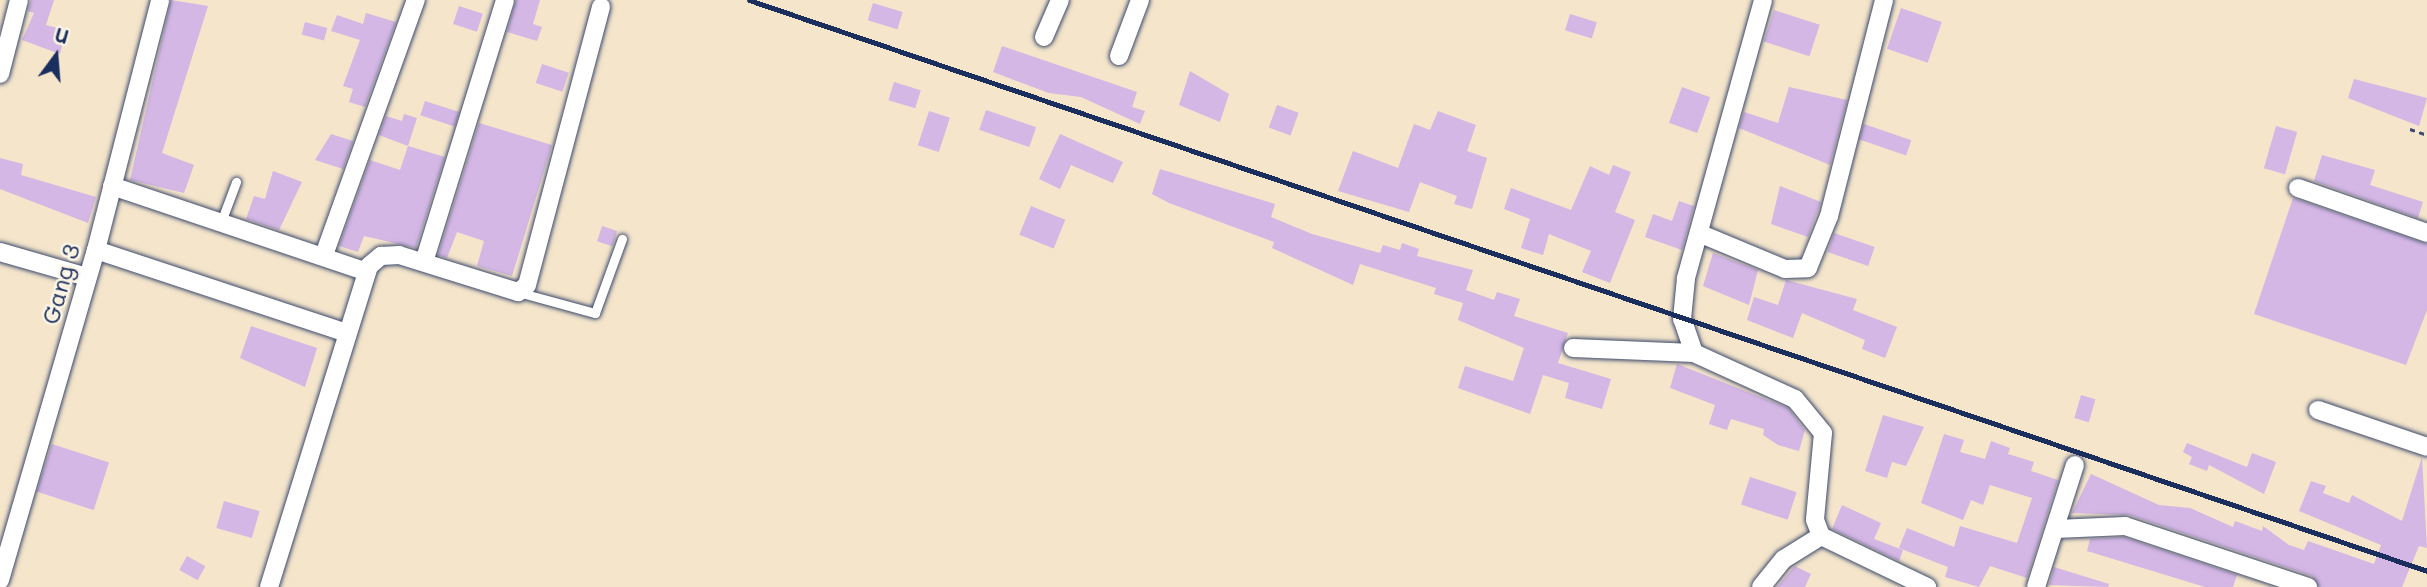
<!DOCTYPE html>
<html>
<head>
<meta charset="utf-8">
<style>
  body { margin:0 }
  #map { position:relative; width:2427px; height:587px; overflow:hidden; background:#f4e5cb; font-family:Mali,sans-serif }
  div>[style] { position:absolute }
  .building>* { inset:0; background:#d4b7e4; transform-origin:0 0 }
  .path>* { height:2.5px; margin-top:-1.25px; transform-origin:0; background:repeating-linear-gradient(90deg,#3c4a6e 0 5px,transparent 0 10px) }
  .roads { filter:drop-shadow(0 0 2px #3c4a6e) drop-shadow(0 0 2px #3c4a6e) }
  .lane>* { height:9px; margin:-4.5px; padding:0 4.5px; transform-origin:4.5px; border-radius:4.5px; background:#fff }
  .street>* { height:18px; margin:-9px; padding:0 9px; transform-origin:9px; border-radius:9px; background:#fff }
  .rail>* { height:5px; margin:-2.5px; padding:0 2.5px; transform-origin:2.5px; border-radius:2.5px; background:#1b2f5e }
  span { translate:-50% -50%; white-space:nowrap; text-align:center; line-height:1.15; -webkit-text-stroke:5px #fcf5e5; paint-order:stroke }
  .street-label { font-size:24px; color:#1b2f5e }
  .north { position:absolute; left:21px; top:21px; width:70px; height:70px; -webkit-text-stroke:5px #fcf5e5; paint-order:stroke; rotate:16deg; font-size:19px; font-weight:700; line-height:28px; text-align:center; color:#1b2f5e }
  .north::after { content:''; display:block; margin:auto; width:24px; height:32px; background:#1b2f5e; clip-path:polygon(50% 0,100% 100%,50% 72%,0 100%) }
</style>
</head>
<body>
<div id="map">
  <div class="building">
    <i style="clip-path:polygon(31px 0,54px 0,46px 25px,66px 30px,60px 54px,22px 40px,34px 13px,28px 11px)"></i>
    <i style="clip-path:polygon(171px 0,208px 6px,162px 153px,194px 165px,184px 193px,130px 180px)"></i>
    <i style="clip-path:polygon(516px 0,540px 0,533px 24px,542px 27px,537px 41px,507px 32px)"></i>
    <i style="left:873px;top:3px;width:31px;height:18px;rotate:17deg"></i>
    <i style="left:459px;top:6px;width:25px;height:19px;rotate:18deg"></i>
    <i style="left:1901px;top:8px;width:43px;height:43px;rotate:19deg"></i>
    <i style="left:1774px;top:10px;width:48px;height:33px;rotate:18deg"></i>
    <i style="clip-path:polygon(366px 13px,396px 22px,365px 107px,349px 102px,353px 89px,343px 86px,360px 40px,331px 31px,337px 15px,363px 24px)"></i>
    <i style="left:1570px;top:14px;width:28px;height:17px;rotate:17deg"></i>
    <i style="left:305px;top:22px;width:23px;height:13px;rotate:15deg"></i>
    <i style="clip-path:polygon(1002px 46px,1137px 92px,1132px 107px,1145px 111px,1140px 124px,1081px 97px,1049px 93px,993px 72px)"></i>
    <i style="left:542px;top:64px;width:28px;height:20px;rotate:18deg"></i>
    <i style="clip-path:polygon(1190px 71px,1229px 94px,1220px 122px,1179px 105px)"></i>
    <i style="clip-path:polygon(2354px 79px,2427px 98px,2419px 126px,2348px 98px)"></i>
    <i style="left:894px;top:82px;width:28px;height:19px;rotate:17deg"></i>
    <i style="left:1682px;top:87px;width:30px;height:38px;rotate:20deg"></i>
    <i style="clip-path:polygon(1789px 87px,1847px 100px,1830px 165px,1739px 128px,1744px 112px,1778px 123px)"></i>
    <i style="left:425px;top:101px;width:36px;height:15px;rotate:18deg"></i>
    <i style="left:1277px;top:105px;width:23px;height:24px;rotate:20deg"></i>
    <i style="left:986px;top:110px;width:53px;height:21px;rotate:19deg"></i>
    <i style="left:929px;top:111px;width:22px;height:36px;rotate:18deg"></i>
    <i style="clip-path:polygon(1438px 111px,1476px 125px,1467px 151px,1487px 158px,1472px 209px,1454px 204px,1457px 196px,1420px 182px,1409px 212px,1338px 191px,1353px 151px,1398px 168px,1414px 124px,1430px 130px)"></i>
    <i style="clip-path:polygon(404px 114px,417px 118px,408px 146px,445px 157px,416px 248px,364px 236px,358px 252px,339px 246px,370px 160px,400px 170px,408px 146px,379px 135px,386px 116px,402px 121px)"></i>
    <i style="clip-path:polygon(479px 123px,552px 145px,512px 276px,477px 266px,484px 241px,457px 232px,447px 258px,438px 255px)"></i>
    <i style="left:1864px;top:124px;width:50px;height:16px;rotate:19deg"></i>
    <i style="left:2276px;top:126px;width:22px;height:44px;rotate:16deg"></i>
    <i style="clip-path:polygon(331px 134px,353px 141px,343px 169px,315px 160px)"></i>
    <i style="clip-path:polygon(1060px 134px,1123px 162px,1113px 183px,1071px 165px,1060px 189px,1039px 179px)"></i>
    <i style="clip-path:polygon(2322px 155px,2375px 170px,2370px 185px,2423px 202px,2418px 218px,2314px 181px)"></i>
    <i style="clip-path:polygon(0 158px,23px 164px,21px 175px,96px 197px,88px 223px,0 189px)"></i>
    <i style="clip-path:polygon(1613px 165px,1631px 172px,1615px 212px,1635px 220px,1610px 283px,1582px 272px,1591px 251px,1549px 234px,1543px 255px,1521px 248px,1530px 219px,1504px 209px,1511px 188px,1571px 210px,1590px 166px,1609px 175px)"></i>
    <i style="clip-path:polygon(1160px 169px,1275px 204px,1271px 217px,1312px 234px,1380px 253px,1383px 245px,1400px 250px,1402px 243px,1419px 249px,1417px 256px,1473px 270px,1466px 290px,1494px 300px,1497px 292px,1520px 299px,1514px 316px,1568px 333px,1558px 363px,1611px 379px,1602px 409px,1565px 398px,1569px 383px,1543px 375px,1530px 414px,1458px 388px,1465px 366px,1513px 381px,1524px 348px,1458px 320px,1463px 303px,1434px 294px,1436px 288px,1360px 264px,1353px 285px,1272px 248px,1274px 242px,1169px 203px,1152px 194px)"></i>
    <i style="clip-path:polygon(273px 171px,302px 182px,279px 230px,246px 219px,254px 196px,265px 199px)"></i>
    <i style="clip-path:polygon(1780px 186px,1821px 202px,1808px 237px,1771px 224px)"></i>
    <i style="clip-path:polygon(2293px 198px,2427px 244px,2427px 310px,2406px 365px,2254px 314px)"></i>
    <i style="clip-path:polygon(1679px 201px,1694px 206px,1682px 250px,1645px 237px,1653px 214px,1672px 221px)"></i>
    <i style="left:1031px;top:206px;width:37px;height:31px;rotate:22deg"></i>
    <i style="left:602px;top:226px;width:16px;height:16px;rotate:18deg"></i>
    <i style="left:1834px;top:233px;width:43px;height:20px;rotate:19deg"></i>
    <i style="clip-path:polygon(1713px 253px,1758px 270px,1749px 305px,1703px 286px)"></i>
    <i style="clip-path:polygon(1786px 280px,1857px 299px,1853px 310px,1897px 327px,1885px 358px,1862px 349px,1865px 340px,1802px 313px,1793px 338px,1747px 320px,1754px 297px,1778px 305px)"></i>
    <i style="clip-path:polygon(251px 326px,317px 348px,305px 387px,240px 358px)"></i>
    <i style="clip-path:polygon(1677px 364px,1788px 408px,1805px 430px,1799px 451px,1778px 445px,1763px 435px,1764px 429px,1731px 419px,1727px 430px,1709px 424px,1715px 405px,1670px 388px)"></i>
    <i style="left:2081px;top:395px;width:15px;height:24px;rotate:16deg"></i>
    <i style="clip-path:polygon(1883px 415px,1924px 427px,1906px 466px,1892px 462px,1887px 478px,1865px 471px)"></i>
    <i style="clip-path:polygon(1944px 434px,1964px 440px,1960px 452px,1985px 459px,1991px 441px,2010px 448px,2008px 454px,2034px 462px,2031px 471px,2058px 480px,2027px 578px,1990px 566px,1979px 587px,1945px 577px,1948px 567px,1899px 548px,1907px 528px,1954px 547px,1960px 526px,2017px 543px,2032px 498px,1990px 485px,1983px 505px,1971px 500px,1963px 520px,1921px 503px)"></i>
    <i style="clip-path:polygon(2187px 443px,2247px 467px,2252px 453px,2276px 462px,2264px 494px,2209px 465px,2207px 471px,2189px 464px,2192px 457px,2183px 452px)"></i>
    <i style="left:52px;top:444px;width:60px;height:50px;rotate:18deg"></i>
    <i style="clip-path:polygon(2422px 457px,2427px 548px,2419px 546px,2402px 587px,2319px 587px,2312px 576px,2129px 515px,2072px 513px,2091px 474px,2159px 505px,2190px 508px,2233px 527px,2235px 521px,2262px 531px,2263px 526px,2289px 545px,2304px 550px,2308px 541px,2374px 564px,2381px 545px,2299px 511px,2311px 481px,2326px 486px,2323px 493px,2349px 503px,2352px 495px,2402px 521px)"></i>
    <i style="left:1750px;top:477px;width:49px;height:29px;rotate:18deg"></i>
    <i style="left:224px;top:501px;width:37px;height:28px;rotate:16deg"></i>
    <i style="clip-path:polygon(1842px 505px,1881px 523px,1874px 539px,1903px 550px,1899px 561px,1832px 529px)"></i>
    <i style="clip-path:polygon(2123px 537px,2237px 575px,2233px 587px,2205px 587px,2087px 551px,2090px 539px)"></i>
    <i style="left:187px;top:556px;width:21px;height:16px;rotate:29deg"></i>
    <i style="clip-path:polygon(1795px 566px,1811px 574px,1805px 587px,1777px 587px)"></i>
    <i style="clip-path:polygon(2054px 567px,2109px 584px,2108px 587px,2049px 585px)"></i>
  </div>
  <div class="path">
    <i style="left:2410px;top:129px;width:18px;rotate:19deg"></i>
  </div>
  <div class="roads">
    <div class="lane">
      <i style="left:221px;top:222px;width:43px;rotate:-69.4deg"></i>
      <i style="left:518px;top:292px;width:80px;rotate:15.3deg"></i>
      <i style="left:595px;top:313px;width:79px;rotate:-70deg"></i>
    </div>
    <div class="street">
      <i style="left:1044px;top:37px;width:40px;rotate:-66.6deg"></i>
      <i style="left:1119px;top:56px;width:60px;rotate:-69.4deg"></i>
      <i style="left:0;top:74px;width:76px;rotate:-75.6deg"></i>
      <i style="left:112px;top:186px;width:267px;rotate:18.6deg"></i>
      <i style="left:2298px;top:188px;width:137px;rotate:19.2deg"></i>
      <i style="left:1701px;top:234px;width:91px;rotate:22.6deg"></i>
      <i style="left:1785px;top:269px;width:23px;rotate:-2deg"></i>
      <i style="left:1808px;top:268px;width:56px;rotate:-68deg"></i>
      <i style="left:1829px;top:216px;width:223px;rotate:-75.7deg"></i>
      <i style="left:96px;top:250px;width:261px;rotate:18.3deg"></i>
      <i style="left:0;top:252px;width:91px;rotate:16deg"></i>
      <i style="left:324px;top:255px;width:271px;rotate:-70.2deg"></i>
      <i style="left:424px;top:262px;width:274px;rotate:-72.8deg"></i>
      <i style="left:1573px;top:348px;width:121px;rotate:2.4deg"></i>
      <i style="left:1694px;top:353px;width:111px;rotate:24.5deg"></i>
      <i style="left:1795px;top:399px;width:44px;rotate:50.5deg"></i>
      <i style="left:1823px;top:433px;width:87px;rotate:95.3deg"></i>
      <i style="left:1815px;top:520px;width:17px;rotate:69deg"></i>
      <i style="left:1821px;top:536px;width:118px;rotate:25.7deg"></i>
      <i style="left:1694px;top:353px;width:36px;rotate:-109deg"></i>
      <i style="left:1682px;top:319px;width:41px;rotate:-84.4deg"></i>
      <i style="left:1686px;top:278px;width:288px;rotate:-74.5deg"></i>
      <i style="left:2318px;top:410px;width:115px;rotate:18.7deg"></i>
      <i style="left:2056px;top:529px;width:69px;rotate:-2.5deg"></i>
      <i style="left:2125px;top:526px;width:193px;rotate:18.4deg"></i>
      <i style="left:0;top:580px;width:344px;rotate:-73.8deg"></i>
      <i style="left:96px;top:250px;width:258px;rotate:-75.6deg"></i>
      <i style="left:269px;top:587px;width:336px;rotate:-72.7deg"></i>
      <i style="left:369px;top:266px;width:16px;rotate:-40deg"></i>
      <i style="left:381px;top:256px;width:18px;rotate:-3deg"></i>
      <i style="left:399px;top:255px;width:125px;rotate:17.3deg"></i>
      <i style="left:518px;top:292px;width:11px;rotate:-38deg"></i>
      <i style="left:527px;top:285px;width:288px;rotate:-75.1deg"></i>
      <i style="left:1761px;top:587px;width:36px;rotate:-51deg"></i>
      <i style="left:1784px;top:559px;width:44px;rotate:-31.9deg"></i>
      <i style="left:2036px;top:587px;width:128px;rotate:-72.3deg"></i>
    </div>
  </div>
  <div class="rail">
    <i style="left:749px;top:0;width:1772px;rotate:18.79deg"></i>
  </div>
  <div class="street-label">
    <span style="left:60px;top:284px;rotate:-74deg">Gang 3</span>
  </div>
  <div class="north">U</div>
</div>
</body>
</html>
